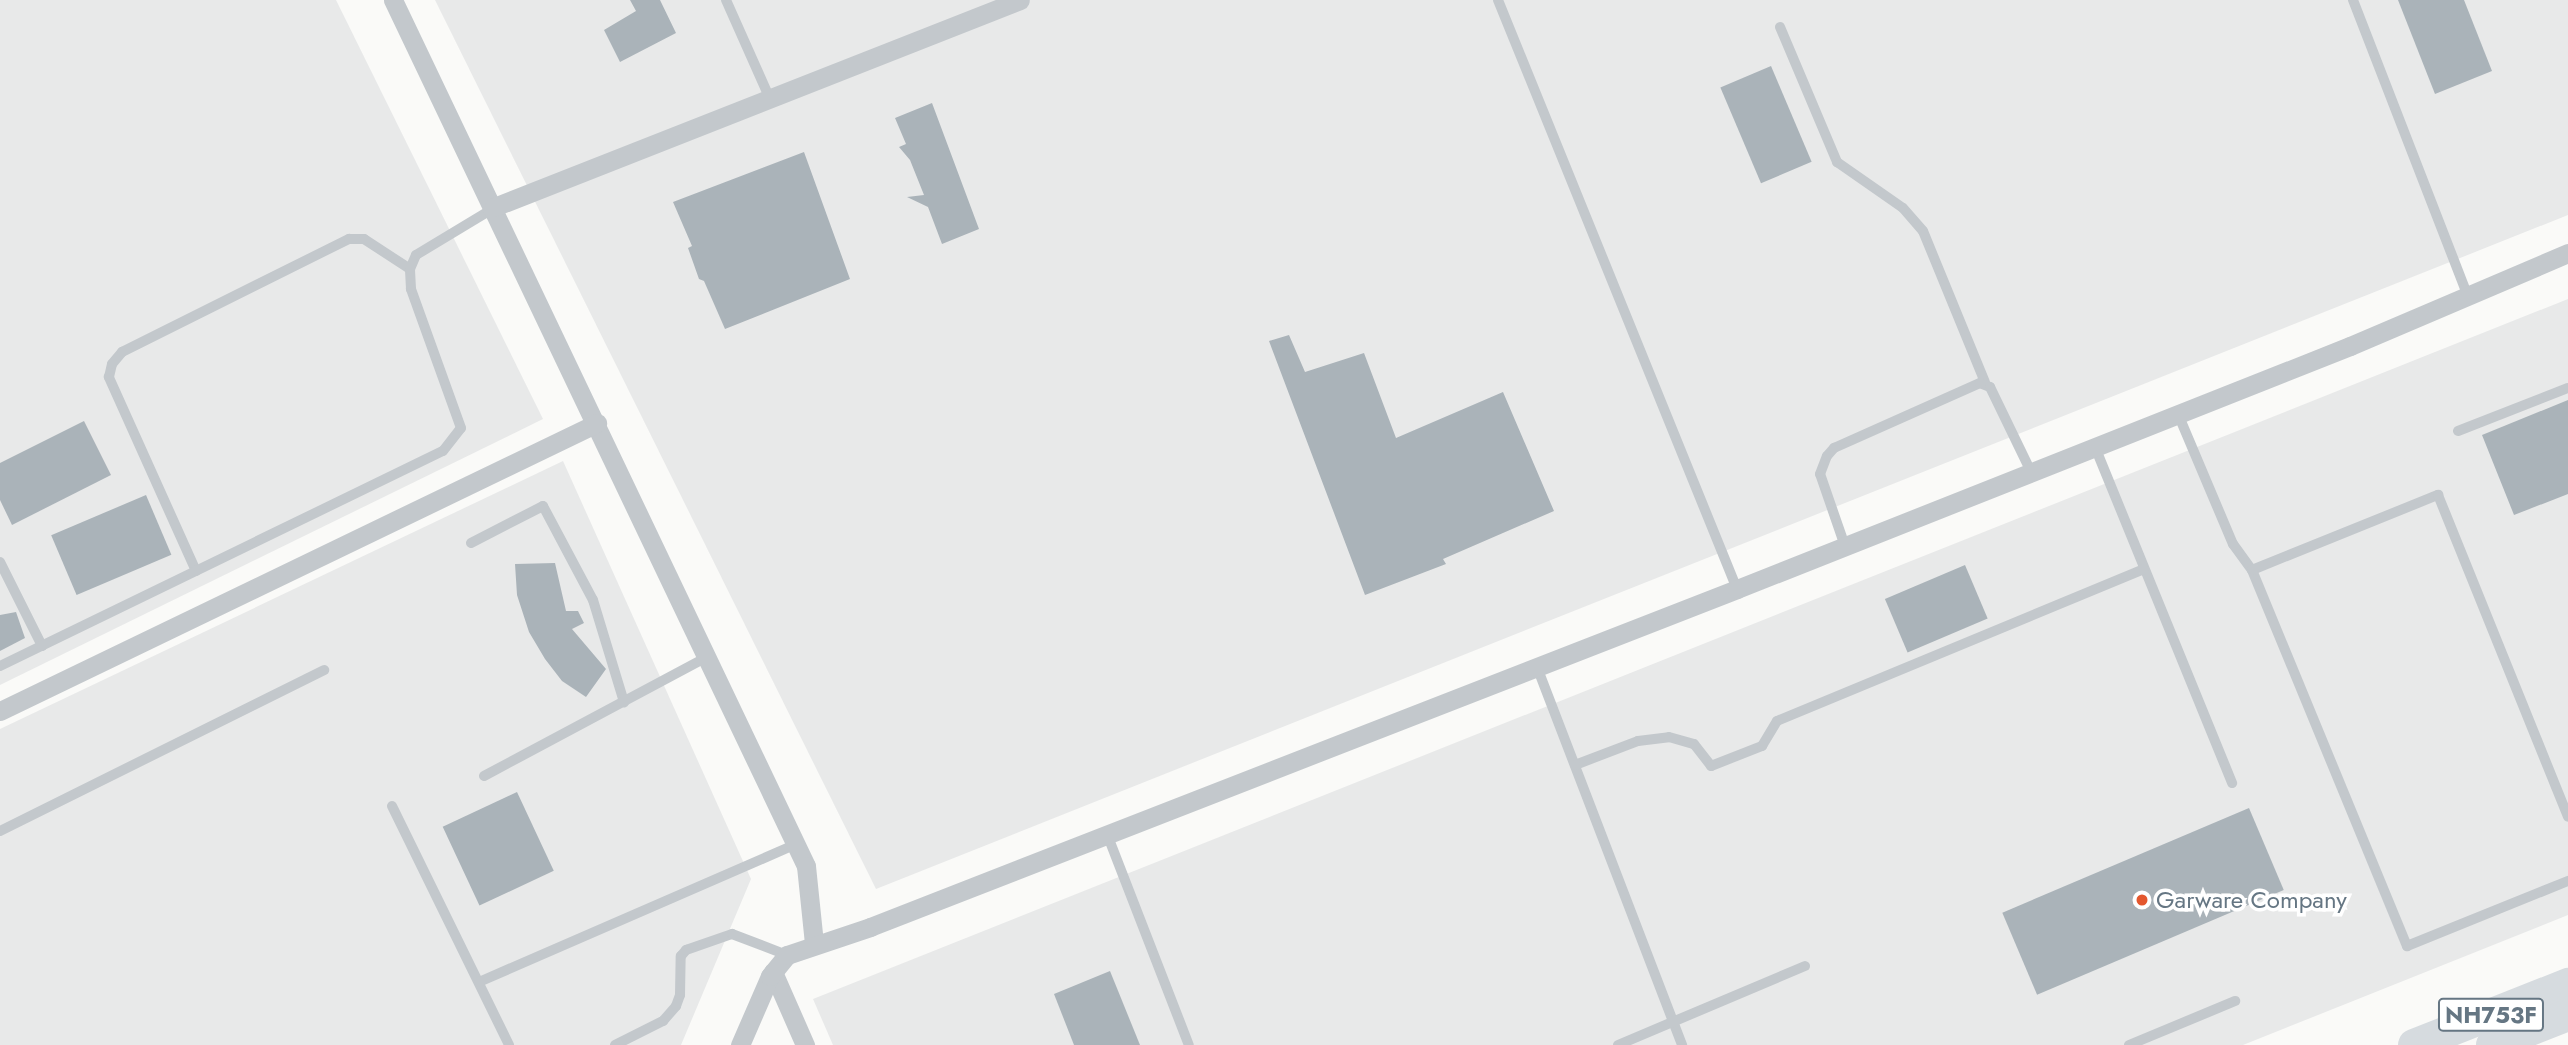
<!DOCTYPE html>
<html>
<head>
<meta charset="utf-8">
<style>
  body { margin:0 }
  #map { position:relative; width:2568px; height:1045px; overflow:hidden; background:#fafaf8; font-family:Jost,sans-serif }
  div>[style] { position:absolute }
  .built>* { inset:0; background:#e8e9e9 }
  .building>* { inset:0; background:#aab3b9; transform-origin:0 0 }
  .service>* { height:10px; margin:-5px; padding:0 5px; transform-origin:5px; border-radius:5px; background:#c3c8cc }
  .minor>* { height:19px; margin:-9.5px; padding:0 9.5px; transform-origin:9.5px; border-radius:9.5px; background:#c3c8cc }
  .trunk>* { height:32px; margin:-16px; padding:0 16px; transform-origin:16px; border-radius:16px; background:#d6dbdf }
  .dots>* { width:19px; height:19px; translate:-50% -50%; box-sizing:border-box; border:4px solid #fff; border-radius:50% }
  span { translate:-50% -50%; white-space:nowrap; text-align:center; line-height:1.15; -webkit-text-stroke:7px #fff; paint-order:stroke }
  .shield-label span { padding:2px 5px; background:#fff; border:2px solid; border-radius:5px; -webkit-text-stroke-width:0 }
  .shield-label { font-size:23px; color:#657683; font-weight:700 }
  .poi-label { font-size:24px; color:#657683 }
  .left { translate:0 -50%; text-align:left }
</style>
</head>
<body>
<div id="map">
  <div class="built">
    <i style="clip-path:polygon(0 0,336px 0,543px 419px,0 685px)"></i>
    <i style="clip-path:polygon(435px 0,2568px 0,2568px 215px,876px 889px)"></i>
    <i style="clip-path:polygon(2568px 299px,2568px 915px,2243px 1045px,833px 1045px,813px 999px)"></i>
    <i style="clip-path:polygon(563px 461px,751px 879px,681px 1045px,0 1045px,0 729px)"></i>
  </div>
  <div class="building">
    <i style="clip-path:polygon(630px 0,660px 0,676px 33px,620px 62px,604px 30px,636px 11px)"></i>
    <i style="clip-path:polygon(2398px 0,2464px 0,2492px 71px,2435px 94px)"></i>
    <i style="left:1771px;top:66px;width:104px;height:55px;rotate:67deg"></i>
    <i style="clip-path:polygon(932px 103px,979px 229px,942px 244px,928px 207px,907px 197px,924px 195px,910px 160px,899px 147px,906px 144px,895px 118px)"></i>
    <i style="clip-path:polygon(804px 152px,850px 279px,725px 329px,704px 281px,699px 279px,688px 248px,692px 246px,673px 202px)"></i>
    <i style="clip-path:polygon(1289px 335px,1305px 372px,1364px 353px,1396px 438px,1503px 392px,1554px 511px,1443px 559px,1446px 564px,1365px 595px,1269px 341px)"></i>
    <i style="clip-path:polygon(2568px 400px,2568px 494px,2514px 515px,2482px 435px)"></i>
    <i style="clip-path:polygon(84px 421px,111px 475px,12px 525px,0 500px,0 463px)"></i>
    <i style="left:146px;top:495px;width:65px;height:103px;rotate:67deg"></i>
    <i style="clip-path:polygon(555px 563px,566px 611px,578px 611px,584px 623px,572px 629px,606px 669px,586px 697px,562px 681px,545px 659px,529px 632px,517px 595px,515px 564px)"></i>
    <i style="left:1965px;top:565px;width:58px;height:87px;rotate:67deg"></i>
    <i style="clip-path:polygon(16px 612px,25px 638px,0 651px,0 615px)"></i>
    <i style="left:517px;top:792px;width:87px;height:82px;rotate:65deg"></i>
    <i style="left:2249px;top:808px;width:89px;height:268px;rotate:67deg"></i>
    <i style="clip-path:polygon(1110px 971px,1140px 1045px,1074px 1045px,1054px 994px)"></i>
  </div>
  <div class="service">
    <i style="left:726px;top:0;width:108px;rotate:66deg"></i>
    <i style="left:1498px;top:0;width:636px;rotate:67.91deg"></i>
    <i style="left:2353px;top:0;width:318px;rotate:68.8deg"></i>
    <i style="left:1780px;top:27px;width:147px;rotate:67.1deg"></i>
    <i style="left:1837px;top:162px;width:80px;rotate:34.9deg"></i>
    <i style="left:1903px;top:208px;width:30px;rotate:49deg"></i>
    <i style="left:1923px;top:231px;width:163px;rotate:67.7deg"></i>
    <i style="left:2178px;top:414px;width:141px;rotate:67.1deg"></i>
    <i style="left:2233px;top:544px;width:32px;rotate:54deg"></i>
    <i style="left:2252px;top:570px;width:407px;rotate:67.6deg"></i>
    <i style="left:2407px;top:946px;width:174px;rotate:-22deg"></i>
    <i style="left:2458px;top:431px;width:118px;rotate:-21.4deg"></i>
    <i style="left:2095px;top:447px;width:363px;rotate:67.8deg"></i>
    <i style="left:471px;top:543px;width:81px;rotate:-27.2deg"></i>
    <i style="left:543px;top:506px;width:106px;rotate:62deg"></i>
    <i style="left:593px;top:600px;width:107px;rotate:73.1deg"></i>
    <i style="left:1845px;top:546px;width:76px;rotate:-109.1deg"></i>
    <i style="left:1820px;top:474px;width:19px;rotate:-69deg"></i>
    <i style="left:1827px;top:456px;width:11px;rotate:-49deg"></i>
    <i style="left:1834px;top:448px;width:160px;rotate:-24deg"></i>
    <i style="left:1980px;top:383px;width:11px;rotate:22deg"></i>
    <i style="left:1990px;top:387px;width:94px;rotate:64.2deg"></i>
    <i style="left:0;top:562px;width:94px;rotate:63.4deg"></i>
    <i style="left:2252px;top:570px;width:201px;rotate:-22deg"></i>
    <i style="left:2438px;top:495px;width:347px;rotate:68deg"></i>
    <i style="left:196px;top:571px;width:213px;rotate:-114.2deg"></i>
    <i style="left:109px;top:377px;width:13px;rotate:-77deg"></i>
    <i style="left:112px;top:364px;width:16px;rotate:-50deg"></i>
    <i style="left:122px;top:352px;width:254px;rotate:-26.5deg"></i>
    <i style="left:349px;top:239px;width:15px"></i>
    <i style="left:364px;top:239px;width:55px;rotate:33.1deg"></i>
    <i style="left:0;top:666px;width:492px;rotate:-25.9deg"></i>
    <i style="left:443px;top:451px;width:29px;rotate:-52deg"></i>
    <i style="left:461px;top:428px;width:148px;rotate:-109.8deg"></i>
    <i style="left:411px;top:289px;width:20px;rotate:-93deg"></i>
    <i style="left:410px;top:269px;width:15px;rotate:-67deg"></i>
    <i style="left:416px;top:255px;width:91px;rotate:-31.1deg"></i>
    <i style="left:1537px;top:667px;width:405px;rotate:69deg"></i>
    <i style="left:1575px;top:765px;width:67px;rotate:-20.9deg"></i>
    <i style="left:1638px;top:741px;width:31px;rotate:-7deg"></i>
    <i style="left:1669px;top:737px;width:26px;rotate:16deg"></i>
    <i style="left:1694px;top:744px;width:28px;rotate:52deg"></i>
    <i style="left:1711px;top:766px;width:55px;rotate:-21.4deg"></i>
    <i style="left:1762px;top:746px;width:29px;rotate:-59deg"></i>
    <i style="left:1777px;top:721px;width:397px;rotate:-22.5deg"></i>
    <i style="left:484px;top:776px;width:253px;rotate:-28.1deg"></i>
    <i style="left:392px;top:806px;width:266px;rotate:63.9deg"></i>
    <i style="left:0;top:831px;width:362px;rotate:-26.4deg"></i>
    <i style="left:1107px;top:834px;width:226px;rotate:68.8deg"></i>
    <i style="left:479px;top:982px;width:346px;rotate:-23.5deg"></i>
    <i style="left:615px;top:1045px;width:54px;rotate:-26.6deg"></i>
    <i style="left:663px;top:1021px;width:20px;rotate:-49deg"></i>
    <i style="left:676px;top:1006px;width:12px;rotate:-70deg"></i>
    <i style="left:680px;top:995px;width:39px;rotate:-89deg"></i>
    <i style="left:681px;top:956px;width:8px;rotate:-50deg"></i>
    <i style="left:686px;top:950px;width:49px;rotate:-19.2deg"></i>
    <i style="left:732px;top:934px;width:59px;rotate:20.9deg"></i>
    <i style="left:1618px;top:1045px;width:203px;rotate:-22.9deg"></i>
    <i style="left:2129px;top:1045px;width:115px;rotate:-22.5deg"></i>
  </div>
  <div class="minor">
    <i style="left:393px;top:0;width:959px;rotate:64.5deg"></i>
    <i style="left:806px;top:866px;width:77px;rotate:84.1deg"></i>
    <i style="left:494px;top:207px;width:565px;rotate:-21.48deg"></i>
    <i style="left:0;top:711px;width:663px;rotate:-25.75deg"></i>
    <i style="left:773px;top:972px;width:80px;rotate:66.3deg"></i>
    <i style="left:740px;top:1045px;width:75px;rotate:-66.5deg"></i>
    <i style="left:770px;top:976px;width:27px;rotate:-51deg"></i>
    <i style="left:787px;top:955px;width:88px;rotate:-18.6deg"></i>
    <i style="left:870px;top:927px;width:931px;rotate:-21.3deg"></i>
    <i style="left:1737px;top:589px;width:659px;rotate:-21.62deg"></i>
    <i style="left:2350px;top:346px;width:237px;rotate:-23.1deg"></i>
  </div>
  <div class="trunk">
    <i style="left:2414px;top:1045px;width:166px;rotate:-21.6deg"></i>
    <i style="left:2492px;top:1045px;width:82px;rotate:-21.5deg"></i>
  </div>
  <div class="dots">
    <i style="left:2142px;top:900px;background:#e4572e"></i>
  </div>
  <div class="shield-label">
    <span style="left:2491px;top:1015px">NH753F</span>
  </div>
  <div class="poi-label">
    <span class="left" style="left:2156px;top:900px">Garware Company</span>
  </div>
</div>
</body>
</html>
